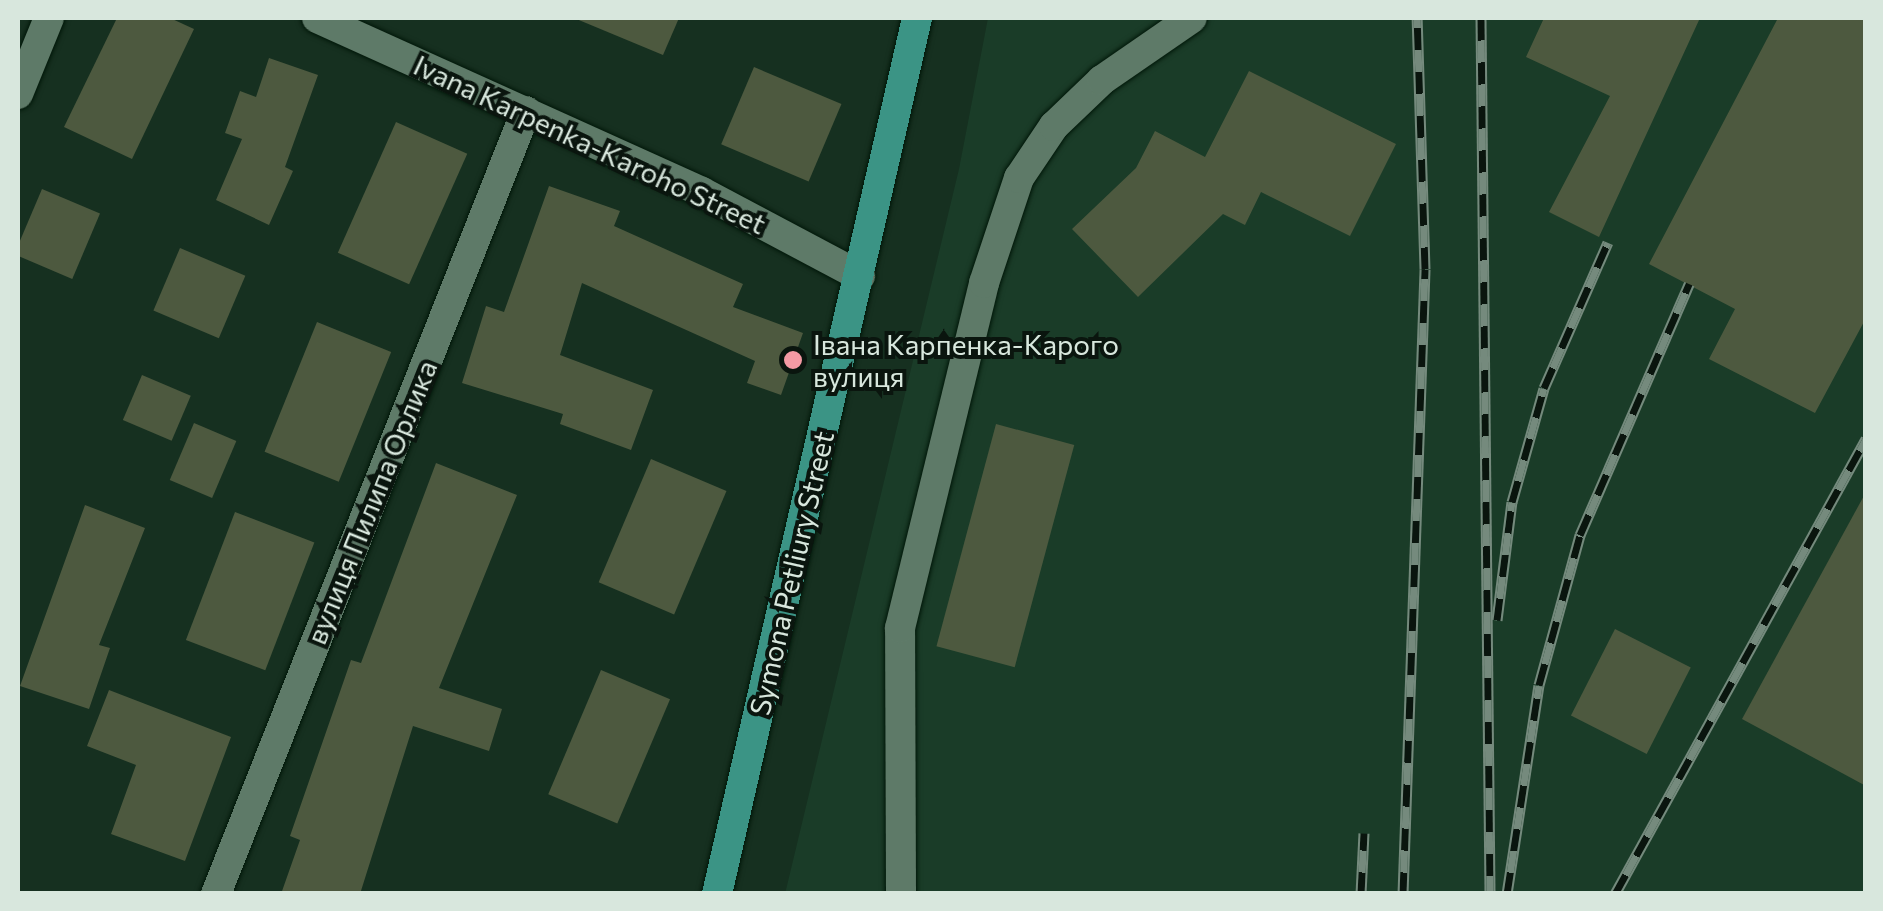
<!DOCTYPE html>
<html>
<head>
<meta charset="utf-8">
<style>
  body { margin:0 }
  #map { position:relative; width:1883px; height:911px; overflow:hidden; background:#163020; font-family:Commissioner,sans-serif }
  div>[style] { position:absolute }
  .built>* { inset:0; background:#1a3c28 }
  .building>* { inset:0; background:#4d593f; transform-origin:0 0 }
  .roads { filter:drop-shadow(0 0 2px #001709) drop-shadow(0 0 2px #001709) }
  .minor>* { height:30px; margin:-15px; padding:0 15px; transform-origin:15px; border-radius:15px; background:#5e7a68 }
  .major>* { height:30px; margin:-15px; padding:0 15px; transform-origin:15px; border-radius:15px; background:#3b9485 }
  .rail>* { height:11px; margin-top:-5.5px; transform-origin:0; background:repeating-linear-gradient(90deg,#0a150e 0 22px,#758a7d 0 44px); box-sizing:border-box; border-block:2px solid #758a7d }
  .dots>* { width:28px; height:28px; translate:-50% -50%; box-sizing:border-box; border:5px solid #0a150e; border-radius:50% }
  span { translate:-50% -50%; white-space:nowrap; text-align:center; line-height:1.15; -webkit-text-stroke:8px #0a150e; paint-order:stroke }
  .street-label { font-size:28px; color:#d8e7dd }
  .poi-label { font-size:28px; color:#d8e7dd }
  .left { translate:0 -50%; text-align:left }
  .frame { position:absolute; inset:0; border:20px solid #d8e7dd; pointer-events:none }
</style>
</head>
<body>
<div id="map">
  <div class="built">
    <i style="clip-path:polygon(988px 18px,1865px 18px,1865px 893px,785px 894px,959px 169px)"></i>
  </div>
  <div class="building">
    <i style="clip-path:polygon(117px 18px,170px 18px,194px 29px,132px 159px,64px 127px)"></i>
    <i style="clip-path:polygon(574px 18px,679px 18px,663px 55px)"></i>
    <i style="clip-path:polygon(1544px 18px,1700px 18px,1599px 237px,1549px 212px,1610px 96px,1526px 57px)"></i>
    <i style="clip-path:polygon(1778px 18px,1866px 18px,1866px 318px,1815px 413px,1709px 359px,1735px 309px,1649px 264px)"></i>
    <i style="clip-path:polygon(269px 58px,318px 75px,285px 167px,293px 171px,269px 225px,216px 200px,242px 139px,225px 133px,240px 91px,256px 97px)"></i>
    <i style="left:754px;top:67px;width:95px;height:84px;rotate:23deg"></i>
    <i style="clip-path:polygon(1249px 71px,1396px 144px,1350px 236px,1261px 192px,1245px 225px,1223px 214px,1138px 297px,1072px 229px,1136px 168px,1155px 131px,1205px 157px)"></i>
    <i style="left:396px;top:122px;width:78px;height:143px;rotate:24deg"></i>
    <i style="clip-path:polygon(549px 186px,620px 211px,614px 226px,743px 284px,733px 307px,803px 333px,781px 395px,747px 383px,755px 361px,582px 283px,560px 355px,653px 390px,631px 450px,560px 424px,563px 414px,462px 383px,486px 306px,504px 312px)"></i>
    <i style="left:42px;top:189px;width:63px;height:71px;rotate:23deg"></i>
    <i style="left:180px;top:248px;width:71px;height:68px;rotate:23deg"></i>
    <i style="left:317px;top:322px;width:80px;height:140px;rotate:22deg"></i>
    <i style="left:142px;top:375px;width:53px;height:49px;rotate:23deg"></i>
    <i style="left:194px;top:423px;width:46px;height:62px;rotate:23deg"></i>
    <i style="left:996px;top:424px;width:81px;height:230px;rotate:15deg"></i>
    <i style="left:651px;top:459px;width:82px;height:134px;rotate:23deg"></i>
    <i style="clip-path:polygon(436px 463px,517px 495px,439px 688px,502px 709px,489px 751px,413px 726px,360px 894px,281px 894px,300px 840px,290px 836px,351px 660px,361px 663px)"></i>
    <i style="clip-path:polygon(1866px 492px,1866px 786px,1742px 719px)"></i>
    <i style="clip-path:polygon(85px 505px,145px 528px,99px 645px,110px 648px,89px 709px,20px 686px)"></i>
    <i style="left:235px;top:512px;width:85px;height:137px;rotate:21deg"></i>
    <i style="left:1615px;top:629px;width:85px;height:97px;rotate:27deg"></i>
    <i style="left:601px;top:670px;width:75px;height:135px;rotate:23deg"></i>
    <i style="clip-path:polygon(109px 690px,231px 737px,185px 861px,111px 834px,136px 765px,87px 746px)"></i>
  </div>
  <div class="roads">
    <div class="minor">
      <i style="left:317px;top:18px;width:422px;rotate:24.3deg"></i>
      <i style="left:702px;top:192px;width:179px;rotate:28deg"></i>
      <i style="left:18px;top:94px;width:82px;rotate:-67.8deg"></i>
      <i style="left:216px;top:894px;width:842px;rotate:-68.4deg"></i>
      <i style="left:901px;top:894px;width:266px;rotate:-90.2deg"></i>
      <i style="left:900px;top:628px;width:355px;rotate:-76.3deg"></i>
      <i style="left:984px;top:283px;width:111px;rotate:-71.6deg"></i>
      <i style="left:1019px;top:178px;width:63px;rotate:-56.1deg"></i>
      <i style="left:1054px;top:126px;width:66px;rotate:-43.8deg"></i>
      <i style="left:1102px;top:80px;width:109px;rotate:-34.6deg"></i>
    </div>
    <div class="major">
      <i style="left:717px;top:894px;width:899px;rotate:-77.14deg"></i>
    </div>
  </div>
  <div class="rail">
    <i style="left:1481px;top:18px;width:876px;rotate:89.41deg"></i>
    <i style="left:1497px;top:620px;width:119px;rotate:-82.8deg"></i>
    <i style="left:1512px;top:502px;width:118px;rotate:-74.3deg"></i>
    <i style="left:1544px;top:388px;width:159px;rotate:-66.3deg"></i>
    <i style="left:1361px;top:894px;width:61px;rotate:-87.2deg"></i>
    <i style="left:1403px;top:894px;width:625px;rotate:-87.98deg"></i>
    <i style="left:1425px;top:269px;width:251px;rotate:-91.8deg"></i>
    <i style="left:1507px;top:894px;width:211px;rotate:-81.3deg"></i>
    <i style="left:1539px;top:685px;width:156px;rotate:-74.7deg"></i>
    <i style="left:1580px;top:535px;width:274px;rotate:-66.5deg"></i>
    <i style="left:1615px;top:894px;width:520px;rotate:-61.12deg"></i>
  </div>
  <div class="dots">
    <i style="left:793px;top:360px;background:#f49aa4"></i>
  </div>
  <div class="street-label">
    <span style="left:590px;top:144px;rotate:25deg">Ivana Karpenka-Karoho Street</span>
    <span style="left:371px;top:502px;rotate:-68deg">вулиця Пилипа Орлика</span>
    <span style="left:791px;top:573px;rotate:-77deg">Symona Petliury Street</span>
  </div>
  <div class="poi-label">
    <span class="left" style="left:813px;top:360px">Івана Карпенка-Карого<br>вулиця</span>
  </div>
  <div class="frame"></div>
</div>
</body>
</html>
